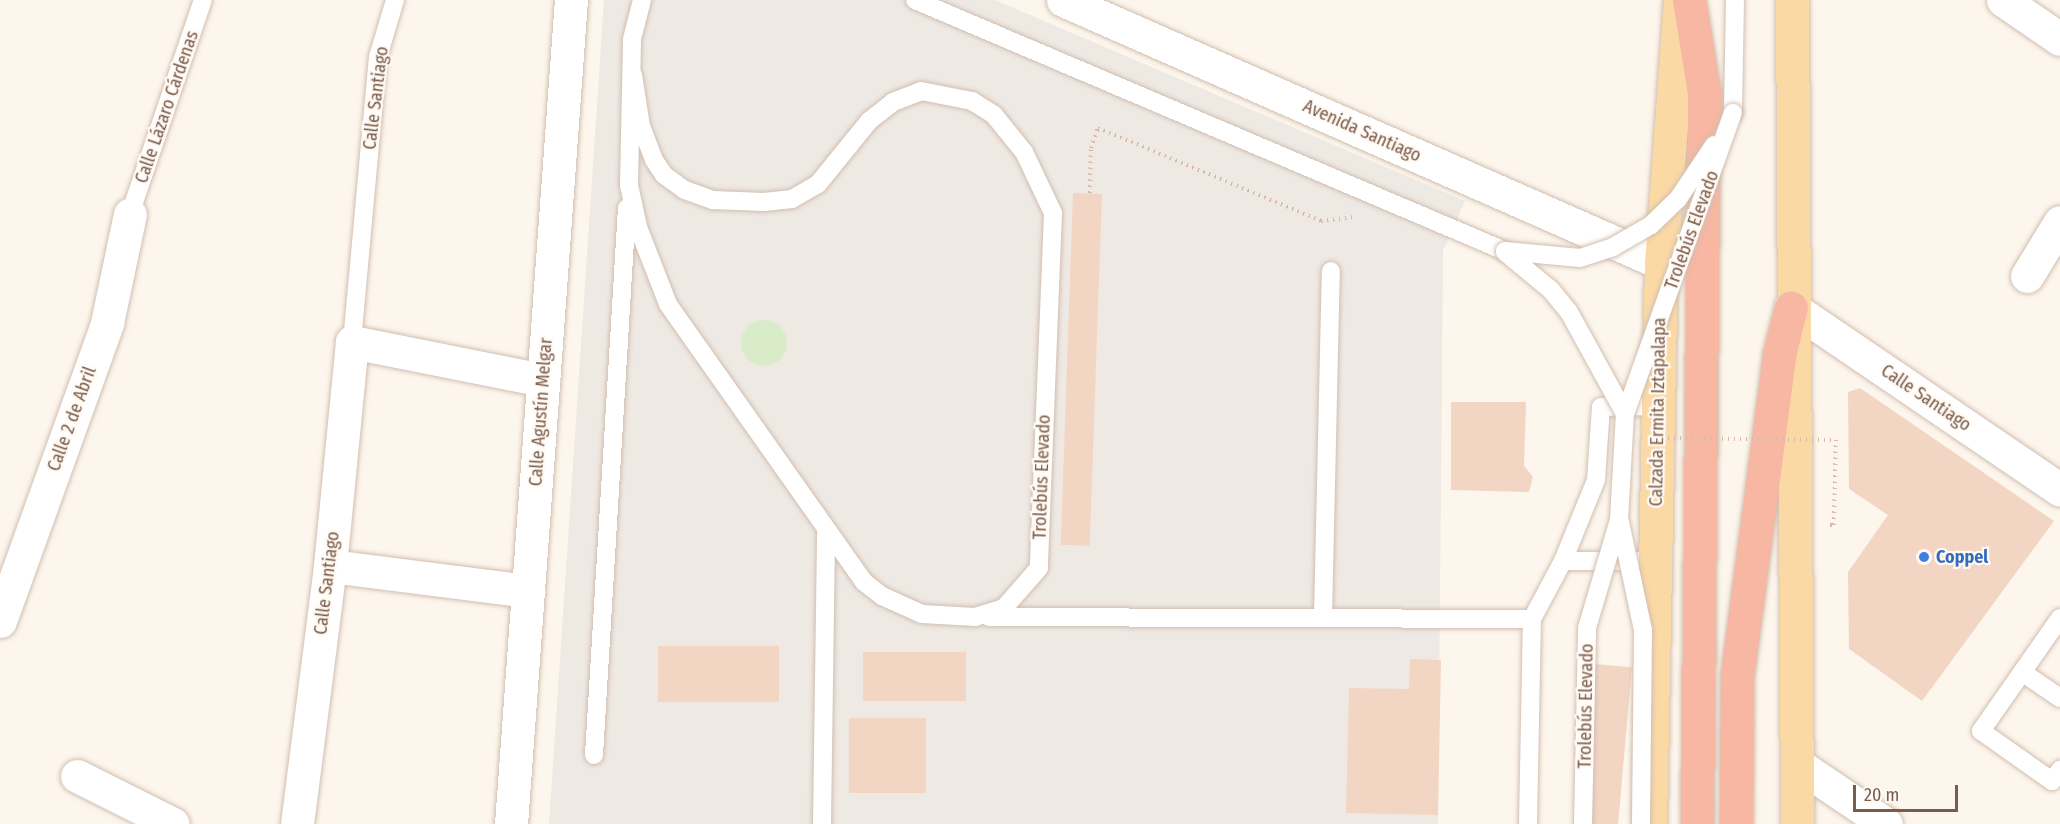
<!DOCTYPE html>
<html>
<head>
<meta charset="utf-8">
<style>
  body { margin:0 }
  #map { position:relative; width:2060px; height:824px; overflow:hidden; background:#fdf6ec; font-family:"Fira Sans Condensed",sans-serif }
  div>[style] { position:absolute }
  .industrial>* { inset:0; background:#efe9e4 }
  .green>* { inset:0; background:#d8ecc9 }
  .round { border-radius:50% }
  .building>* { inset:0; background:#f3d5c3; transform-origin:0 0 }
  .path>* { height:4px; margin-top:-2px; transform-origin:0; background:repeating-linear-gradient(90deg,#d9b8a5 0 1.5px,transparent 0 6px) }
  .roads { filter:drop-shadow(0 0 2px #d1beb0) drop-shadow(0 0 2px #d1beb0) }
  .lane>* { height:18px; margin:-9px; padding:0 9px; transform-origin:9px; border-radius:9px; background:#fff }
  .street>* { height:33px; margin:-16.5px; padding:0 16.5px; transform-origin:16.5px; border-radius:16.5px; background:#fff }
  .secondary>* { height:33px; margin:-16.5px; padding:0 16.5px; transform-origin:16.5px; border-radius:16.5px; background:#fff }
  .primary>* { height:33px; margin:-16.5px; padding:0 16.5px; transform-origin:16.5px; border-radius:16.5px; background:#fbd9a5 }
  .highway>* { height:33px; margin:-16.5px; padding:0 16.5px; transform-origin:16.5px; border-radius:16.5px; background:#f7b7a3 }
  .path-bridge>* { height:4px; margin-top:-2px; transform-origin:0; background:repeating-linear-gradient(90deg,#d9b8a5 0 1.5px,transparent 0 6px) }
  .bridges { filter:drop-shadow(0 0 2px #d1beb0) drop-shadow(0 0 2px #d1beb0) }
  .lane-bridge>* { height:18px; margin:-9px; padding:0 9px; transform-origin:9px; border-radius:9px; background:#fff }
  .dots>* { width:16px; height:16px; translate:-50% -50%; box-sizing:border-box; border:3px solid #fffaf3; border-radius:50% }
  span { translate:-50% -50%; white-space:nowrap; text-align:center; line-height:1.15; -webkit-text-stroke:4.5px #fffaf3; paint-order:stroke }
  .street-label { font-size:18px; color:#7a5c4d }
  .shop-label { font-size:18px; color:#366cbe; font-weight:700 }
  .left { translate:0 -50%; text-align:left }
  .scale { position:absolute; left:1853px; top:785px; width:105px; height:27px; box-sizing:border-box; border:3px solid #7a5c4d; border-top:0; padding-left:8px; font-size:18px; line-height:21px; white-space:nowrap; color:#7a5c4d; -webkit-text-stroke:4px #fffaf3; paint-order:stroke }
</style>
</head>
<body>
<div id="map">
  <div class="industrial">
    <i style="clip-path:polygon(604px 0,995px 0,1465px 201px,1443px 251px,1438px 824px,549px 824px)"></i>
  </div>
  <div class="green">
    <i class="round" style="left:741px;top:320px;width:46px;height:46px"></i>
  </div>
  <div class="building">
    <i style="left:1073px;top:193px;width:29px;height:352px;rotate:2deg"></i>
    <i style="clip-path:polygon(1860px 388px,2054px 521px,1922px 701px,1849px 649px,1848px 572px,1888px 515px,1849px 489px,1848px 392px)"></i>
    <i style="clip-path:polygon(1451px 402px,1526px 402px,1524px 466px,1533px 477px,1529px 492px,1451px 490px)"></i>
    <i style="left:658px;top:646px;width:121px;height:56px"></i>
    <i style="left:966px;top:652px;width:49px;height:103px;rotate:90deg"></i>
    <i style="clip-path:polygon(1410px 659px,1441px 660px,1438px 815px,1346px 813px,1349px 688px,1409px 689px)"></i>
    <i style="left:1595px;top:664px;width:37px;height:160px;rotate:5deg"></i>
    <i style="left:926px;top:718px;width:75px;height:77px;rotate:90deg"></i>
  </div>
  <div class="path">
    <i style="left:1090px;top:193px;width:45px;rotate:-88.7deg"></i>
    <i style="left:1091px;top:148px;width:21px;rotate:-71deg"></i>
    <i style="left:1098px;top:128px;width:242px;rotate:22.6deg"></i>
    <i style="left:1321px;top:221px;width:33px;rotate:-7deg"></i>
    <i style="left:1830px;top:525px;width:4px"></i>
    <i style="left:1834px;top:525px;width:85px;rotate:-88.7deg"></i>
  </div>
  <div class="roads">
    <div class="lane">
      <i style="left:915px;top:0;width:641px;rotate:23.05deg"></i>
      <i style="left:633px;top:75px;width:52px;rotate:81.1deg"></i>
      <i style="left:641px;top:126px;width:36px;rotate:69deg"></i>
      <i style="left:654px;top:160px;width:18px;rotate:56deg"></i>
      <i style="left:664px;top:175px;width:26px;rotate:36deg"></i>
      <i style="left:685px;top:190px;width:30px;rotate:20deg"></i>
      <i style="left:713px;top:200px;width:51px;rotate:2.2deg"></i>
      <i style="left:764px;top:202px;width:28px;rotate:-6deg"></i>
      <i style="left:792px;top:199px;width:30px;rotate:-30deg"></i>
      <i style="left:818px;top:184px;width:81px;rotate:-51deg"></i>
      <i style="left:869px;top:121px;width:31px;rotate:-38deg"></i>
      <i style="left:893px;top:102px;width:30px;rotate:-21deg"></i>
      <i style="left:921px;top:91px;width:52px;rotate:11.1deg"></i>
      <i style="left:972px;top:101px;width:26px;rotate:32deg"></i>
      <i style="left:994px;top:115px;width:48px;rotate:51deg"></i>
      <i style="left:1024px;top:152px;width:68px;rotate:64.6deg"></i>
      <i style="left:1053px;top:213px;width:355px;rotate:92.3deg"></i>
      <i style="left:1039px;top:568px;width:53px;rotate:131.2deg"></i>
      <i style="left:1004px;top:608px;width:30px;rotate:163deg"></i>
      <i style="left:975px;top:617px;width:53px;rotate:-176.8deg"></i>
      <i style="left:922px;top:614px;width:44px;rotate:-155.8deg"></i>
      <i style="left:882px;top:596px;width:23px;rotate:-142deg"></i>
      <i style="left:864px;top:582px;width:340px;rotate:-125.2deg"></i>
      <i style="left:668px;top:304px;width:83px;rotate:-111.3deg"></i>
      <i style="left:638px;top:227px;width:43px;rotate:-102.1deg"></i>
      <i style="left:629px;top:185px;width:146px;rotate:-88.8deg"></i>
      <i style="left:632px;top:39px;width:40px;rotate:-75.6deg"></i>
      <i style="left:1733px;top:113px;width:113px;rotate:-89deg"></i>
      <i style="left:130px;top:214px;width:226px;rotate:-71.2deg"></i>
      <i style="left:352px;top:342px;width:286px;rotate:-84.8deg"></i>
      <i style="left:378px;top:57px;width:59px;rotate:-73.4deg"></i>
      <i style="left:1563px;top:561px;width:87px;rotate:-67.8deg"></i>
      <i style="left:1596px;top:480px;width:73px;rotate:-86.1deg"></i>
      <i style="left:1601px;top:407px;width:57px;rotate:-1deg"></i>
      <i style="left:1323px;top:616px;width:345px;rotate:-88.7deg"></i>
      <i style="left:989px;top:617px;width:543px;rotate:0.21deg"></i>
      <i style="left:1532px;top:619px;width:66px;rotate:-61.9deg"></i>
      <i style="left:1563px;top:561px;width:80px"></i>
      <i style="left:2060px;top:618px;width:138px;rotate:125deg"></i>
      <i style="left:1981px;top:731px;width:87px;rotate:35.2deg"></i>
      <i style="left:2052px;top:781px;width:14px;rotate:-54deg"></i>
      <i style="left:2022px;top:672px;width:46px;rotate:34.4deg"></i>
      <i style="left:594px;top:755px;width:548px;rotate:-86.55deg"></i>
      <i style="left:822px;top:824px;width:294px;rotate:-89.2deg"></i>
      <i style="left:1528px;top:824px;width:205px;rotate:-88.9deg"></i>
    </div>
    <div class="street">
      <i style="left:2003px;top:0;width:69px;rotate:34.4deg"></i>
      <i style="left:2027px;top:276px;width:63px;rotate:-58.6deg"></i>
      <i style="left:1791px;top:307px;width:325px;rotate:34.2deg"></i>
      <i style="left:330px;top:566px;width:200px;rotate:7.2deg"></i>
      <i style="left:0;top:621px;width:317px;rotate:-70.2deg"></i>
      <i style="left:107px;top:323px;width:111px;rotate:-78.1deg"></i>
      <i style="left:1797px;top:764px;width:107px;rotate:34deg"></i>
      <i style="left:77px;top:776px;width:107px;rotate:26.6deg"></i>
      <i style="left:297px;top:824px;width:260px;rotate:-82.7deg"></i>
      <i style="left:330px;top:566px;width:225px;rotate:-84.4deg"></i>
      <i style="left:352px;top:342px;width:195px;rotate:11.3deg"></i>
    </div>
    <div class="secondary">
      <i style="left:1063px;top:0;width:653px;rotate:23.74deg"></i>
      <i style="left:511px;top:824px;width:826px;rotate:-85.84deg"></i>
    </div>
    <div class="primary">
      <i style="left:1792px;top:0;width:824px;rotate:89.65deg"></i>
      <i style="left:1650px;top:824px;width:561px;rotate:-88.88deg"></i>
      <i style="left:1661px;top:263px;width:264px;rotate:-85.9deg"></i>
    </div>
    <div class="highway">
      <i style="left:1689px;top:0;width:94px;rotate:80.8deg"></i>
      <i style="left:1704px;top:93px;width:731px;rotate:90.55deg"></i>
      <i style="left:1736px;top:824px;width:148px;rotate:-89.6deg"></i>
      <i style="left:1737px;top:676px;width:324px;rotate:-82.5deg"></i>
      <i style="left:1779px;top:355px;width:49px;rotate:-76deg"></i>
    </div>
  </div>
  <div class="path-bridge">
    <i style="left:1650px;top:438px;width:186px;rotate:0.6deg"></i>
  </div>
  <div class="bridges">
    <div class="lane-bridge">
      <i style="left:1505px;top:251px;width:75px;rotate:5.3deg"></i>
      <i style="left:1580px;top:258px;width:35px;rotate:-18deg"></i>
      <i style="left:1613px;top:247px;width:44px;rotate:-30.1deg"></i>
      <i style="left:1651px;top:225px;width:37px;rotate:-44deg"></i>
      <i style="left:1678px;top:199px;width:65px;rotate:-56.3deg"></i>
      <i style="left:1505px;top:252px;width:60px;rotate:39.6deg"></i>
      <i style="left:1551px;top:290px;width:28px;rotate:51deg"></i>
      <i style="left:1569px;top:312px;width:116px;rotate:61.2deg"></i>
      <i style="left:1620px;top:522px;width:110px;rotate:78deg"></i>
      <i style="left:1643px;top:630px;width:194px;rotate:90.6deg"></i>
      <i style="left:1583px;top:824px;width:196px;rotate:-88.8deg"></i>
      <i style="left:1587px;top:628px;width:113px;rotate:-73.5deg"></i>
      <i style="left:1619px;top:520px;width:106px;rotate:-86.8deg"></i>
      <i style="left:1625px;top:414px;width:320px;rotate:-70.3deg"></i>
    </div>
  </div>
  <div class="dots">
    <i style="left:1924px;top:557px;background:#3f7fe0"></i>
  </div>
  <div class="street-label">
    <span style="left:376px;top:98px;rotate:-83deg">Calle Santiago</span>
    <span style="left:167px;top:107px;rotate:-71deg">Calle Lázaro Cárdenas</span>
    <span style="left:1362px;top:131px;rotate:24deg">Avenida Santiago</span>
    <span style="left:1692px;top:230px;rotate:-70deg">Trolebús Elevado</span>
    <span style="left:1926px;top:398px;rotate:34deg">Calle Santiago</span>
    <span style="left:541px;top:412px;rotate:-86deg">Calle Agustín Melgar</span>
    <span style="left:1658px;top:412px;rotate:-89deg">Calzada Ermita Iztapalapa</span>
    <span style="left:72px;top:419px;rotate:-70deg">Calle 2 de Abril</span>
    <span style="left:1042px;top:477px;rotate:-88deg">Trolebús Elevado</span>
    <span style="left:327px;top:583px;rotate:-83deg">Calle Santiago</span>
    <span style="left:1586px;top:706px;rotate:-89deg">Trolebús Elevado</span>
  </div>
  <div class="shop-label">
    <span class="left" style="left:1936px;top:557px">Coppel</span>
  </div>
  <div class="scale">20 m</div>
</div>
</body>
</html>
